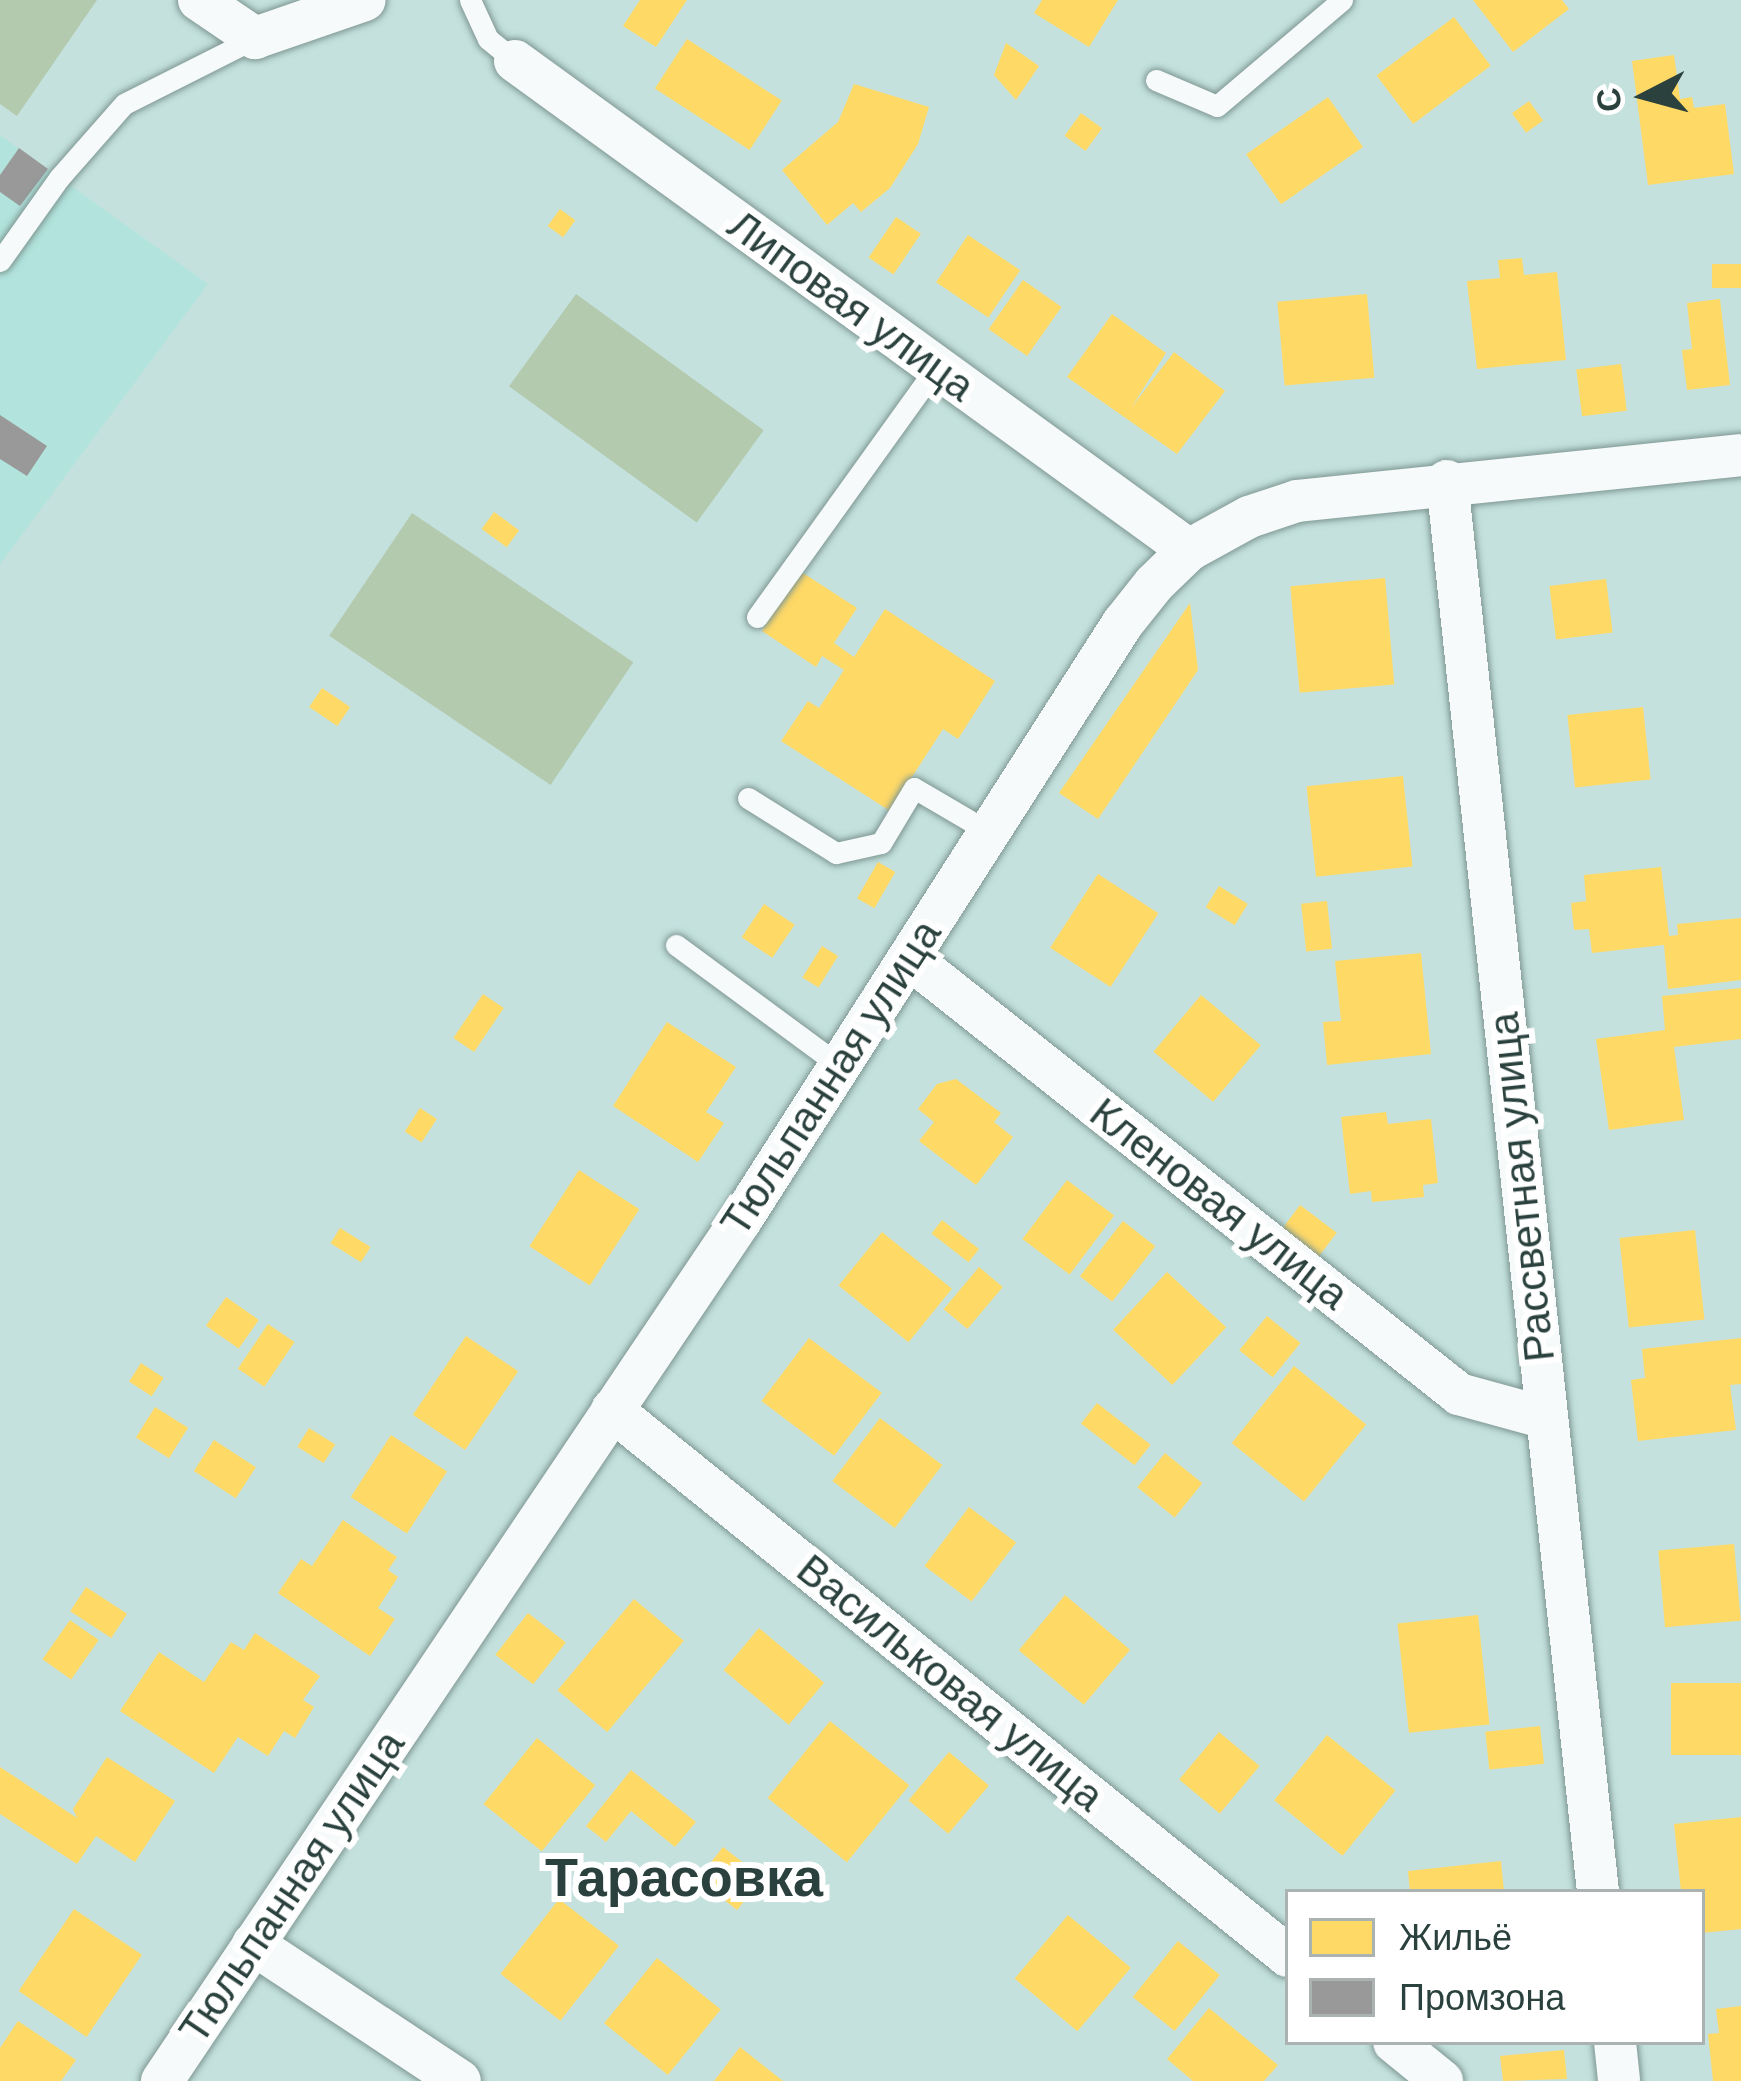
<!DOCTYPE html>
<html>
<head>
<meta charset="utf-8">
<style>
  body { margin:0 }
  #map { position:relative; width:1741px; height:2081px; overflow:hidden; background:#c4e1dd; font-family:"DM Sans",sans-serif }
  div>[style] { position:absolute }
  .built>* { inset:0; background:#b2e4dd }
  .green>* { inset:0; background:#b3caaf; transform-origin:0 0 }
  .homes>* { inset:0; background:#ffd966; transform-origin:0 0 }
  .industry>* { inset:0; background:#999 }
  .roads { filter:drop-shadow(0 0 3px #7f9793) drop-shadow(0 0 3px #7f9793) }
  .lane>* { height:21px; margin:-10.5px; padding:0 10.5px; transform-origin:10.5px; border-radius:10.5px; background:#f6fafa }
  .street>* { height:42px; margin:-21px; padding:0 21px; transform-origin:21px; border-radius:21px; background:#f6fafa }
  span { translate:-50% -50%; white-space:nowrap; text-align:center; line-height:1.15; -webkit-text-stroke:12px #fff; paint-order:stroke }
  .street-label { font-size:42px; color:#2a413d }
  .district-label { font-size:54px; color:#2a413d; font-weight:700 }
  .legend { position:absolute; left:1285px; top:1889px; width:420px; height:156px; box-sizing:border-box; background:#fff; border:3px solid #aab3b1; margin:0; padding:15px 21px; list-style:none; font-size:36px; color:#2a413d }
  .legend li { display:flex; align-items:center; gap:24px; height:60px }
  .legend b { width:60px; border:3px solid #aab3b1 }
  .north { position:absolute; left:1585px; top:36px; width:120px; height:120px; -webkit-text-stroke:9px #fff; paint-order:stroke; rotate:264deg; font-size:33px; font-weight:700; line-height:48px; text-align:center; color:#2a413d }
  .north::after { content:''; display:block; margin:auto; width:42px; height:54px; background:#2a413d; clip-path:polygon(50% 0,100% 100%,50% 72%,0 100%) }
</style>
</head>
<body>
<div id="map">
  <div class="built">
    <i style="clip-path:polygon(0 135px,208px 284px,0 564px)"></i>
  </div>
  <div class="green">
    <i style="clip-path:polygon(0 0,97px 0,17px 116px,0 104px)"></i>
    <i style="left:576px;top:294px;width:232px;height:114px;rotate:36deg"></i>
    <i style="left:412px;top:513px;width:267px;height:148px;rotate:34deg"></i>
  </div>
  <div class="homes">
    <i style="clip-path:polygon(640px 0,687px 0,656px 47px,623px 26px)"></i>
    <i style="clip-path:polygon(1042px 0,1118px 0,1089px 47px,1034px 13px)"></i>
    <i style="clip-path:polygon(1473px 0,1562px 0,1569px 9px,1513px 52px)"></i>
    <i style="left:1454px;top:17px;width:61px;height:97px;rotate:53deg"></i>
    <i style="left:687px;top:39px;width:113px;height:59px;rotate:33deg"></i>
    <i style="clip-path:polygon(1006px 43px,1039px 66px,1016px 100px,994px 75px)"></i>
    <i style="clip-path:polygon(1674px 55px,1680px 99px,1692px 97px,1694px 108px,1725px 104px,1734px 174px,1648px 185px,1632px 61px)"></i>
    <i style="clip-path:polygon(854px 84px,929px 107px,918px 144px,890px 188px,861px 212px,853px 203px,827px 225px,782px 170px,838px 122px)"></i>
    <i style="left:1328px;top:97px;width:61px;height:100px;rotate:55deg"></i>
    <i style="left:1529px;top:101px;width:24px;height:21px;rotate:54deg"></i>
    <i style="left:1081px;top:113px;width:26px;height:28px;rotate:36deg"></i>
    <i style="left:560px;top:209px;width:19px;height:21px;rotate:36deg"></i>
    <i style="left:896px;top:217px;width:30px;height:49px;rotate:34deg"></i>
    <i style="left:968px;top:235px;width:63px;height:57px;rotate:34deg"></i>
    <i style="clip-path:polygon(1522px 258px,1524px 275px,1557px 272px,1566px 360px,1477px 369px,1467px 281px,1500px 278px,1498px 260px)"></i>
    <i style="left:1741px;top:264px;width:24px;height:29px;rotate:90deg"></i>
    <i style="left:1023px;top:280px;width:47px;height:60px;rotate:35deg"></i>
    <i style="left:1367px;top:294px;width:84px;height:90px;rotate:85deg"></i>
    <i style="clip-path:polygon(1720px 299px,1730px 385px,1687px 390px,1682px 350px,1692px 349px,1687px 303px)"></i>
    <i style="clip-path:polygon(1112px 314px,1166px 353px,1131px 408px,1174px 352px,1225px 391px,1177px 454px,1067px 377px)"></i>
    <i style="left:1621px;top:364px;width:47px;height:45px;rotate:83deg"></i>
    <i style="left:494px;top:512px;width:31px;height:21px;rotate:36deg"></i>
    <i style="clip-path:polygon(800px 571px,857px 608px,834px 643px,854px 657px,885px 609px,995px 681px,958px 739px,943px 729px,890px 811px,781px 741px,808px 701px,819px 708px,844px 670px,822px 656px,816px 667px,762px 631px)"></i>
    <i style="left:1385px;top:578px;width:107px;height:95px;rotate:85deg"></i>
    <i style="left:1606px;top:579px;width:54px;height:57px;rotate:83deg"></i>
    <i style="clip-path:polygon(1190px 603px,1198px 670px,1098px 819px,1059px 793px)"></i>
    <i style="left:322px;top:688px;width:34px;height:23px;rotate:34deg"></i>
    <i style="left:1643px;top:707px;width:73px;height:76px;rotate:84deg"></i>
    <i style="left:1403px;top:776px;width:91px;height:97px;rotate:84deg"></i>
    <i style="left:878px;top:862px;width:20px;height:42px;rotate:30deg"></i>
    <i style="clip-path:polygon(1661px 867px,1669px 936px,1678px 935px,1677px 924px,1741px 918px,1741px 980px,1668px 989px,1664px 945px,1592px 953px,1589px 929px,1574px 930px,1571px 903px,1586px 901px,1584px 875px)"></i>
    <i style="left:1098px;top:874px;width:72px;height:88px;rotate:33deg"></i>
    <i style="left:1219px;top:886px;width:34px;height:25px;rotate:32deg"></i>
    <i style="left:1327px;top:901px;width:48px;height:26px;rotate:84deg"></i>
    <i style="left:764px;top:904px;width:37px;height:40px;rotate:34deg"></i>
    <i style="left:822px;top:946px;width:19px;height:37px;rotate:32deg"></i>
    <i style="clip-path:polygon(1421px 953px,1431px 1054px,1327px 1065px,1323px 1022px,1341px 1021px,1335px 961px)"></i>
    <i style="clip-path:polygon(1741px 988px,1741px 1039px,1674px 1047px,1684px 1120px,1609px 1130px,1596px 1039px,1665px 1030px,1662px 996px)"></i>
    <i style="left:483px;top:994px;width:25px;height:53px;rotate:34deg"></i>
    <i style="left:1201px;top:995px;width:78px;height:74px;rotate:40deg"></i>
    <i style="clip-path:polygon(667px 1022px,736px 1067px,706px 1112px,724px 1123px,698px 1162px,613px 1106px)"></i>
    <i style="clip-path:polygon(956px 1079px,1001px 1113px,994px 1122px,1013px 1137px,976px 1185px,919px 1141px,934px 1122px,918px 1109px,937px 1084px)"></i>
    <i style="left:420px;top:1108px;width:20px;height:28px;rotate:33deg"></i>
    <i style="clip-path:polygon(1386px 1112px,1388px 1124px,1431px 1119px,1438px 1183px,1423px 1185px,1424px 1197px,1372px 1202px,1371px 1191px,1350px 1194px,1341px 1117px)"></i>
    <i style="left:579px;top:1170px;width:72px;height:91px;rotate:33deg"></i>
    <i style="left:1067px;top:1180px;width:59px;height:74px;rotate:37deg"></i>
    <i style="left:1300px;top:1205px;width:46px;height:34px;rotate:37deg"></i>
    <i style="left:942px;top:1220px;width:47px;height:17px;rotate:38deg"></i>
    <i style="left:1123px;top:1221px;width:41px;height:70px;rotate:38deg"></i>
    <i style="left:340px;top:1228px;width:36px;height:18px;rotate:32deg"></i>
    <i style="left:1695px;top:1230px;width:90px;height:76px;rotate:84deg"></i>
    <i style="left:882px;top:1232px;width:90px;height:69px;rotate:39deg"></i>
    <i style="left:979px;top:1267px;width:31px;height:55px;rotate:40deg"></i>
    <i style="left:1167px;top:1272px;width:81px;height:79px;rotate:43deg"></i>
    <i style="left:226px;top:1297px;width:40px;height:35px;rotate:35deg"></i>
    <i style="left:1267px;top:1316px;width:43px;height:44px;rotate:39deg"></i>
    <i style="left:268px;top:1324px;width:32px;height:54px;rotate:34deg"></i>
    <i style="left:466px;top:1336px;width:63px;height:95px;rotate:34deg"></i>
    <i style="left:809px;top:1338px;width:91px;height:79px;rotate:37deg"></i>
    <i style="clip-path:polygon(1741px 1338px,1741px 1384px,1730px 1385px,1736px 1430px,1638px 1441px,1631px 1380px,1645px 1378px,1642px 1349px)"></i>
    <i style="left:141px;top:1363px;width:27px;height:22px;rotate:33deg"></i>
    <i style="left:1294px;top:1366px;width:93px;height:99px;rotate:39deg"></i>
    <i style="left:1097px;top:1403px;width:68px;height:26px;rotate:38deg"></i>
    <i style="left:155px;top:1407px;width:39px;height:36px;rotate:32deg"></i>
    <i style="left:880px;top:1418px;width:78px;height:79px;rotate:37deg"></i>
    <i style="left:309px;top:1428px;width:31px;height:22px;rotate:32deg"></i>
    <i style="left:391px;top:1435px;width:67px;height:74px;rotate:33deg"></i>
    <i style="left:214px;top:1440px;width:50px;height:37px;rotate:33deg"></i>
    <i style="left:1165px;top:1453px;width:48px;height:44px;rotate:39deg"></i>
    <i style="left:969px;top:1507px;width:59px;height:74px;rotate:37deg"></i>
    <i style="clip-path:polygon(343px 1520px,397px 1557px,388px 1570px,398px 1577px,378px 1608px,395px 1619px,370px 1656px,278px 1593px,301px 1559px,312px 1566px)"></i>
    <i style="left:1734px;top:1544px;width:77px;height:76px;rotate:85deg"></i>
    <i style="left:86px;top:1587px;width:49px;height:29px;rotate:33deg"></i>
    <i style="left:1065px;top:1595px;width:85px;height:72px;rotate:40deg"></i>
    <i style="left:634px;top:1599px;width:65px;height:119px;rotate:40deg"></i>
    <i style="left:528px;top:1613px;width:48px;height:53px;rotate:38deg"></i>
    <i style="left:1478px;top:1615px;width:110px;height:81px;rotate:84deg"></i>
    <i style="left:70px;top:1620px;width:35px;height:48px;rotate:35deg"></i>
    <i style="left:759px;top:1628px;width:85px;height:55px;rotate:40deg"></i>
    <i style="clip-path:polygon(255px 1633px,320px 1676px,303px 1700px,314px 1707px,295px 1738px,284px 1731px,268px 1756px,238px 1737px,214px 1773px,120px 1711px,159px 1652px,204px 1682px,231px 1642px,244px 1650px)"></i>
    <i style="left:1741px;top:1683px;width:72px;height:70px;rotate:90deg"></i>
    <i style="left:830px;top:1721px;width:102px;height:99px;rotate:39deg"></i>
    <i style="left:1540px;top:1726px;width:38px;height:55px;rotate:84deg"></i>
    <i style="left:1219px;top:1732px;width:53px;height:62px;rotate:40deg"></i>
    <i style="left:1327px;top:1735px;width:88px;height:84px;rotate:39deg"></i>
    <i style="left:537px;top:1738px;width:75px;height:85px;rotate:39deg"></i>
    <i style="left:949px;top:1752px;width:52px;height:63px;rotate:40deg"></i>
    <i style="clip-path:polygon(107px 1757px,175px 1801px,135px 1862px,96px 1836px,77px 1864px,0 1814px,0 1767px,77px 1818px,73px 1809px)"></i>
    <i style="clip-path:polygon(631px 1770px,696px 1822px,675px 1847px,631px 1811px,606px 1842px,586px 1826px)"></i>
    <i style="clip-path:polygon(1741px 1817px,1741px 1929px,1702px 1933px,1702px 1892px,1681px 1892px,1674px 1824px)"></i>
    <i style="left:723px;top:1847px;width:50px;height:41px;rotate:38deg"></i>
    <i style="clip-path:polygon(1501px 1861px,1504px 1892px,1410px 1892px,1408px 1871px)"></i>
    <i style="left:559px;top:1899px;width:76px;height:95px;rotate:38deg"></i>
    <i style="left:74px;top:1909px;width:82px;height:99px;rotate:34deg"></i>
    <i style="left:1068px;top:1915px;width:82px;height:83px;rotate:40deg"></i>
    <i style="left:1178px;top:1941px;width:54px;height:72px;rotate:39deg"></i>
    <i style="left:657px;top:1958px;width:82px;height:84px;rotate:39deg"></i>
    <i style="clip-path:polygon(1741px 2006px,1741px 2081px,1713px 2081px,1708px 2034px,1719px 2033px,1716px 2009px)"></i>
    <i style="clip-path:polygon(1209px 2008px,1278px 2065px,1264px 2081px,1193px 2081px,1167px 2059px)"></i>
    <i style="clip-path:polygon(18px 2021px,76px 2060px,61px 2081px,0 2081px,0 2048px)"></i>
    <i style="clip-path:polygon(740px 2047px,783px 2081px,714px 2081px)"></i>
    <i style="clip-path:polygon(1564px 2050px,1567px 2079px,1503px 2081px,1500px 2056px)"></i>
  </div>
  <div class="industry">
    <i style="clip-path:polygon(19px 148px,48px 169px,20px 206px,0 192px,0 175px)"></i>
    <i style="clip-path:polygon(0 415px,47px 446px,27px 476px,0 459px)"></i>
  </div>
  <div class="roads">
    <div class="lane">
      <i style="left:470px;top:0;width:43px;rotate:65.2deg"></i>
      <i style="left:488px;top:39px;width:35px;rotate:39deg"></i>
      <i style="left:1156px;top:80px;width:66px;rotate:23.1deg"></i>
      <i style="left:1217px;top:106px;width:164px;rotate:-40.3deg"></i>
      <i style="left:0;top:261px;width:102px;rotate:-54.6deg"></i>
      <i style="left:59px;top:178px;width:98px;rotate:-48.7deg"></i>
      <i style="left:124px;top:104px;width:147px;rotate:-26.7deg"></i>
      <i style="left:757px;top:617px;width:307px;rotate:-54.3deg"></i>
      <i style="left:748px;top:798px;width:104px;rotate:32deg"></i>
      <i style="left:836px;top:853px;width:46px;rotate:-12.5deg"></i>
      <i style="left:881px;top:843px;width:64px;rotate:-59deg"></i>
      <i style="left:914px;top:788px;width:87px;rotate:30.4deg"></i>
      <i style="left:676px;top:945px;width:204px;rotate:36.4deg"></i>
    </div>
    <div class="street">
      <i style="left:199px;top:0;width:68px;rotate:34.2deg"></i>
      <i style="left:255px;top:38px;width:116px;rotate:-19.1deg"></i>
      <i style="left:515px;top:61px;width:833px;rotate:35.96deg"></i>
      <i style="left:1447px;top:481px;width:1419px;rotate:83.89deg"></i>
      <i style="left:909px;top:958px;width:702px;rotate:38.4deg"></i>
      <i style="left:1459px;top:1394px;width:90px;rotate:15.4deg"></i>
      <i style="left:612px;top:1410px;width:869px;rotate:38.93deg"></i>
      <i style="left:253px;top:1944px;width:248px;rotate:33.5deg"></i>
      <i style="left:1394px;top:2042px;width:62px;rotate:39.1deg"></i>
      <i style="left:1615px;top:2042px;width:39px;rotate:84deg"></i>
      <i style="left:162px;top:2081px;width:1038px;rotate:-56.08deg"></i>
      <i style="left:741px;top:1220px;width:709px;rotate:-57.39deg"></i>
      <i style="left:1123px;top:623px;width:50px;rotate:-51.5deg"></i>
      <i style="left:1154px;top:584px;width:49px;rotate:-44.2deg"></i>
      <i style="left:1189px;top:550px;width:68px;rotate:-28.8deg"></i>
      <i style="left:1249px;top:517px;width:51px;rotate:-18.4deg"></i>
      <i style="left:1297px;top:501px;width:446px;rotate:-5.9deg"></i>
    </div>
  </div>
  <div class="street-label">
    <span style="left:851px;top:306px;rotate:36deg">Липовая улица</span>
    <span style="left:831px;top:1078px;rotate:-57deg">Тюльпанная улица</span>
    <span style="left:1522px;top:1187px;rotate:-96deg">Рассветная улица</span>
    <span style="left:1219px;top:1204px;rotate:38deg">Кленовая улица</span>
    <span style="left:950px;top:1683px;rotate:39deg">Васильковая улица</span>
    <span style="left:292px;top:1887px;rotate:-56deg">Тюльпанная улица</span>
  </div>
  <div class="district-label">
    <span style="left:684px;top:1878px">Тарасовка</span>
  </div>
  <ul class="legend">
  <li><b style="height:33px;background:#ffd966"></b>Жильё</li>
  <li><b style="height:33px;background:#999"></b>Промзона</li>
  </ul>
  <div class="north">С</div>
</div>
</body>
</html>
